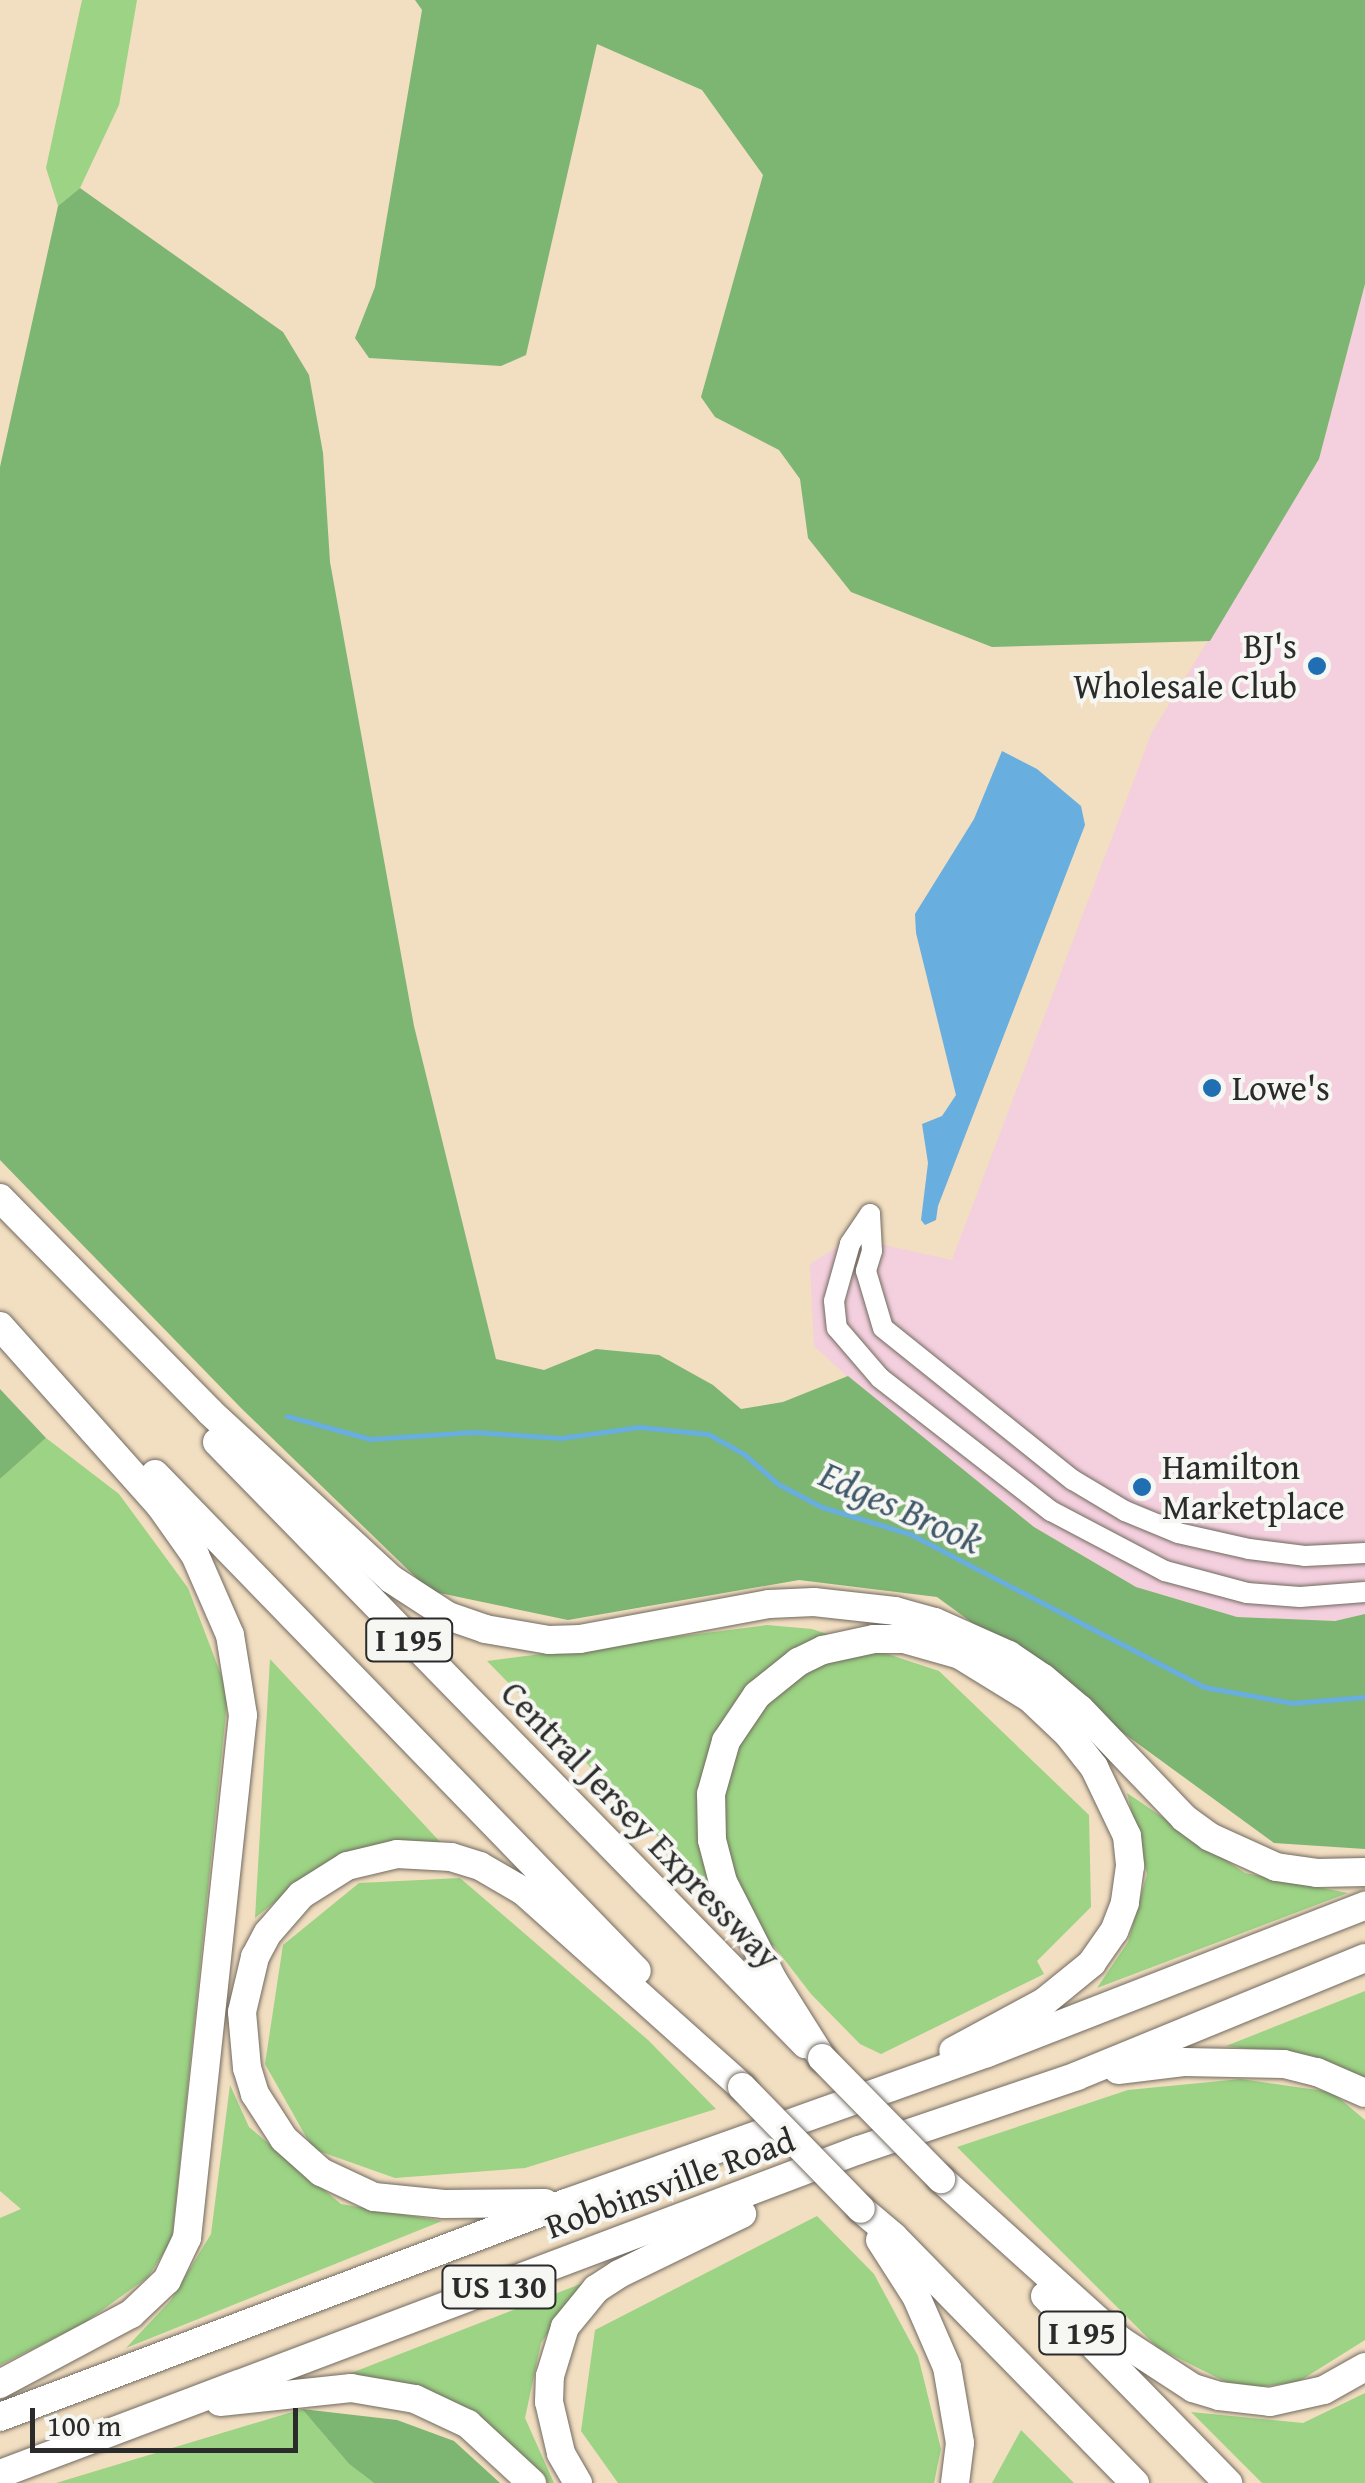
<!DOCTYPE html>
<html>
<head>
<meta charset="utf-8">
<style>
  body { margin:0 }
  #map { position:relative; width:1365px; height:2483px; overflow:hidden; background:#f2dec1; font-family:"Gentium Book Plus",serif }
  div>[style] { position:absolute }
  .built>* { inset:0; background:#f4cfde }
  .green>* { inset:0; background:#9cd384 }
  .forest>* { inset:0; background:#7db572 }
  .water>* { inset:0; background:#68aede }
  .stream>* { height:5px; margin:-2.5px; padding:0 2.5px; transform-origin:2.5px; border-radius:2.5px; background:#68aede }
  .roads { filter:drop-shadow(0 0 2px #716a60) drop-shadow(0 0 2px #716a60) }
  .minor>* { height:20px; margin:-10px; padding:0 10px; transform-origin:10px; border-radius:10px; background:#fff }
  .highway>* { height:28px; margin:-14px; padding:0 14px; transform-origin:14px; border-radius:14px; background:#fff }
  .bridges { filter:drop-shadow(0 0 2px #716a60) drop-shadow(0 0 2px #716a60) }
  .highway-bridge>* { height:28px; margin:-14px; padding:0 14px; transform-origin:14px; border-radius:14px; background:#fff }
  .dots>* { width:28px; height:28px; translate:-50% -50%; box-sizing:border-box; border:5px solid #f6f6f2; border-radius:50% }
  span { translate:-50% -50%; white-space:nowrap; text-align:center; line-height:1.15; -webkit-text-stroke:8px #f6f6f2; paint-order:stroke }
  .shield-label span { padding:2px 8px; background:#f6f6f2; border:2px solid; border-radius:8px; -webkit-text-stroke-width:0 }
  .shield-label { font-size:32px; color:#2b2b2b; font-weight:700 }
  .poi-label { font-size:35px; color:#2b2b2b }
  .right { translate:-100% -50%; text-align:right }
  .left { translate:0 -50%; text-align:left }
  .street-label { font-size:35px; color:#2b2b2b }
  .water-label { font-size:38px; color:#40596a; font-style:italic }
  .scale { position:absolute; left:30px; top:2408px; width:268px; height:45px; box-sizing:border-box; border:5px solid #2b2b2b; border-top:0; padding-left:12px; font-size:30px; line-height:35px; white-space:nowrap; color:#2b2b2b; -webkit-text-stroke:8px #f6f6f2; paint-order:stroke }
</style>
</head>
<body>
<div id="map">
  <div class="built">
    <i style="clip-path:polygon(1365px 284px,1365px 1614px,1335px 1621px,1237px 1617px,1136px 1587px,1034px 1527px,874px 1401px,814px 1346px,810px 1264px,852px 1238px,952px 1260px,1152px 732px,1319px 459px)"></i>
  </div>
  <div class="green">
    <i style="clip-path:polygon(82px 0,137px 0,119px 105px,80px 188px,58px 206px,46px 168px)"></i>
    <i style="clip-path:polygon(46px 1438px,119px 1494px,188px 1588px,228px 1693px,172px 2240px,148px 2277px,83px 2324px,0 2365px,0 2218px,21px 2209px,0 2191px,0 1479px)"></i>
    <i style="clip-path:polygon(767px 1625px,812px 1629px,939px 1671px,1089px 1815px,1091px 1907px,1037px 1961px,1044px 1974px,881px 2054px,860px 2044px,811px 1994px,774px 1946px,759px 1940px,487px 1661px)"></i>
    <i style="clip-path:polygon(270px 1659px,443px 1845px,316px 1869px,255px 1918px)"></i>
    <i style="clip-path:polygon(1127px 1793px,1245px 1873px,1348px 1893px,1097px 1988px,1128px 1942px,1147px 1874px)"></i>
    <i style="clip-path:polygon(460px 1878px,648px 2040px,716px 2109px,525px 2168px,395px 2178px,313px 2149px,265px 2064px,283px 1945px,359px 1883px)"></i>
    <i style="clip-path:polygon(1365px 1991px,1365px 2078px,1313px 2058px,1226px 2046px)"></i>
    <i style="clip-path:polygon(1241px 2079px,1332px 2092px,1365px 2120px,1365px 2340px,1298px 2382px,1240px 2389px,1158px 2348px,957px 2147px,1128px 2090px)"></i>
    <i style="clip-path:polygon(230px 2085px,249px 2127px,341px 2204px,442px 2221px,126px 2348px,171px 2300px,211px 2234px)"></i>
    <i style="clip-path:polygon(817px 2216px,874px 2274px,918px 2356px,941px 2449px,934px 2483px,618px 2483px,581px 2431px,595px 2330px)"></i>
    <i style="clip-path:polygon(583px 2283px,541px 2343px,525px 2418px,554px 2483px,544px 2483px,482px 2419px,346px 2375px)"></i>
    <i style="clip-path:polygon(1365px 2393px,1365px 2483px,1262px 2483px,1191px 2412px,1303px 2423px)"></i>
    <i style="clip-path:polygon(302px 2409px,349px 2464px,374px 2483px,56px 2483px)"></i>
    <i style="clip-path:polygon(1021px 2430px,1074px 2483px,992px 2483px)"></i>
  </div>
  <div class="forest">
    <i style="clip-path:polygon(415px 0,1365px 0,1365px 284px,1319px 459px,1210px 641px,992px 647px,851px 592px,808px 538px,800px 479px,779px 450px,715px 417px,701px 397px,763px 175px,702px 90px,597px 44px,526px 355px,501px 366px,369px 358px,355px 338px,375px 287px,422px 10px)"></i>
    <i style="clip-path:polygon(80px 188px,283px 332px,309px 375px,323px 453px,330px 562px,414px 1026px,496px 1359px,544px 1370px,596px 1349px,659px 1355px,713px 1385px,741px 1409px,783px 1402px,848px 1376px,1034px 1527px,1136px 1587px,1237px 1617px,1335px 1621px,1365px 1614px,1365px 1849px,1274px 1843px,937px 1597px,799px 1580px,568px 1620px,430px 1591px,242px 1409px,0 1160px,0 467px,58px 206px)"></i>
    <i style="clip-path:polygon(0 1389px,46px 1438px,0 1479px)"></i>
    <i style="clip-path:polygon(302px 2409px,397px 2420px,454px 2441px,500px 2483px,374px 2483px,349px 2464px)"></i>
  </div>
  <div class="water">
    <i style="clip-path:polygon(1002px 751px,1037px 769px,1081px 806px,1085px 825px,938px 1206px,936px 1220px,925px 1225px,921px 1220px,928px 1163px,922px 1124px,942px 1116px,956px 1095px,916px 933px,915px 914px,974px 819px)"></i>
  </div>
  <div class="stream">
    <i style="left:287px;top:1416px;width:86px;rotate:15.5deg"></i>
    <i style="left:370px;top:1439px;width:104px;rotate:-3.9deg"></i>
    <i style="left:474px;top:1432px;width:87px;rotate:3.9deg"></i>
    <i style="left:561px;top:1438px;width:79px;rotate:-8deg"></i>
    <i style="left:639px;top:1427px;width:69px;rotate:5.8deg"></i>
    <i style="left:708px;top:1434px;width:41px;rotate:29.1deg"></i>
    <i style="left:744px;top:1454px;width:45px;rotate:41.4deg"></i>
    <i style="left:778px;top:1484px;width:50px;rotate:27.6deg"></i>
    <i style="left:822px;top:1507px;width:92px;rotate:17.1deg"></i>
    <i style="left:910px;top:1534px;width:331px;rotate:27.5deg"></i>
    <i style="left:1204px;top:1687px;width:89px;rotate:10.3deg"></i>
    <i style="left:1292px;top:1703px;width:73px;rotate:-4.7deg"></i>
  </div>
  <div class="roads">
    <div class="minor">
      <i style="left:870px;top:1214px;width:36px;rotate:124deg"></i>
      <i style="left:850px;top:1244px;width:59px;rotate:105.7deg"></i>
      <i style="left:834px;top:1301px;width:27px;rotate:84deg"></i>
      <i style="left:837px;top:1328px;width:66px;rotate:49.3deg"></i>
      <i style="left:880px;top:1378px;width:217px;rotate:37.9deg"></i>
      <i style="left:1051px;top:1511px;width:129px;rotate:27.8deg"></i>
      <i style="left:1165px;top:1571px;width:85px;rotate:15deg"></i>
      <i style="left:1247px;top:1593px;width:53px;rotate:4.3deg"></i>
      <i style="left:1300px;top:1597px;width:65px;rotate:-4.4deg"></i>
      <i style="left:870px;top:1214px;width:37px;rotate:87deg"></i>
      <i style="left:872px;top:1251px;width:21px;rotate:107deg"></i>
      <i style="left:866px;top:1271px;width:59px;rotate:73.4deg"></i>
      <i style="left:883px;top:1328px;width:243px;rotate:38.7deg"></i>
      <i style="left:1073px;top:1480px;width:61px;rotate:30.8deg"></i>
      <i style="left:1125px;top:1511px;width:57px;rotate:22.5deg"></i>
      <i style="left:1178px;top:1533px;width:73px;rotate:12.7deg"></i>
      <i style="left:1249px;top:1549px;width:56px;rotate:7.1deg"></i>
      <i style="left:1305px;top:1556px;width:60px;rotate:-2.9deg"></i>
    </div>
    <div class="highway">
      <i style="left:0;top:1198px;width:300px;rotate:45.5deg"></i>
      <i style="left:210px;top:1412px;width:246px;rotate:42.7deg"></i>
      <i style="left:391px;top:1579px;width:68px;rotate:33deg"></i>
      <i style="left:448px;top:1616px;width:39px;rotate:19deg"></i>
      <i style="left:485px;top:1629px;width:65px;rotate:9.8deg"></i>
      <i style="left:549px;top:1640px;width:31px;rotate:-2deg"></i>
      <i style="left:580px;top:1639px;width:192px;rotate:-10.5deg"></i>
      <i style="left:769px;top:1604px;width:45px;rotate:-2.5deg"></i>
      <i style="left:814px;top:1602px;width:81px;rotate:6.3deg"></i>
      <i style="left:895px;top:1611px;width:41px;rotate:15.4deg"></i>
      <i style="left:935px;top:1622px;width:81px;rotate:24deg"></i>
      <i style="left:1009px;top:1655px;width:41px;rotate:34.1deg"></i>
      <i style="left:1043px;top:1678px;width:48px;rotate:40deg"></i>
      <i style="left:1080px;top:1709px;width:151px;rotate:46.3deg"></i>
      <i style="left:1184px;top:1818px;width:32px;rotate:36deg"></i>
      <i style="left:1210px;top:1837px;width:72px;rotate:24.4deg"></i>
      <i style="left:1276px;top:1867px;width:41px;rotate:8.3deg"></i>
      <i style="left:1317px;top:1873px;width:48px;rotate:-1.2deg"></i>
      <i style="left:0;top:1326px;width:242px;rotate:48.3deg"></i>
      <i style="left:161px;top:1507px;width:59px;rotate:54.7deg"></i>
      <i style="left:195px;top:1555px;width:87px;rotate:66.4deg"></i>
      <i style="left:230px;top:1635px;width:81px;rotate:80.8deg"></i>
      <i style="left:243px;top:1715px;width:526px;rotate:96.11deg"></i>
      <i style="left:187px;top:2238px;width:47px;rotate:115.5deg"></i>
      <i style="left:167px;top:2280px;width:50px;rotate:136.6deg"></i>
      <i style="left:131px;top:2314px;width:149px;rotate:151.9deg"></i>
      <i style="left:217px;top:1442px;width:842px;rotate:45.67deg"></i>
      <i style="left:155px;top:1474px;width:692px;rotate:45.88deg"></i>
      <i style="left:822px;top:2058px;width:92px;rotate:-122.1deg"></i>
      <i style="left:773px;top:1980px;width:110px;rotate:-117deg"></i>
      <i style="left:723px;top:1882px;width:43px;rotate:-104.7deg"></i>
      <i style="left:712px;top:1840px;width:46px;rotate:-91.2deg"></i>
      <i style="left:711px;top:1794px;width:55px;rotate:-74.2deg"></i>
      <i style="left:726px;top:1741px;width:55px;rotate:-56deg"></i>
      <i style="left:757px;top:1695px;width:53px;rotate:-38.8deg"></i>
      <i style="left:798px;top:1662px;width:28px;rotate:-26deg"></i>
      <i style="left:823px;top:1650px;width:52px;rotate:-12.2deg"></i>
      <i style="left:874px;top:1639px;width:30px"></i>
      <i style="left:904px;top:1639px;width:58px;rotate:15.9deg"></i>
      <i style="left:960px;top:1655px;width:82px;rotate:31.6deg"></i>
      <i style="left:1030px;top:1698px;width:52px;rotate:43.5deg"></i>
      <i style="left:1068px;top:1734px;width:42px;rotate:51.8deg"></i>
      <i style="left:1094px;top:1767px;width:76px;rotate:64.4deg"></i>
      <i style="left:1127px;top:1836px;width:30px;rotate:84deg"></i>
      <i style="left:1130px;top:1866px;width:37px;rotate:98deg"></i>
      <i style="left:1125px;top:1903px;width:30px;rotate:111deg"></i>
      <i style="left:1114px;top:1931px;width:39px;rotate:125deg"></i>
      <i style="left:1092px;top:1963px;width:62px;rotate:140.9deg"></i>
      <i style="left:1044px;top:2002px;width:103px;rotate:151.7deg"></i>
      <i style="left:1118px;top:2070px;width:66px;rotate:-6.9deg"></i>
      <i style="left:1184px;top:2062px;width:100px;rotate:1.1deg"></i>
      <i style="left:1284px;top:2064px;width:34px;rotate:14deg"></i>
      <i style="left:1317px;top:2072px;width:52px;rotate:23.6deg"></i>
      <i style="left:941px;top:2179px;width:242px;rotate:42deg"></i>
      <i style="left:1121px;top:2341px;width:86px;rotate:33.1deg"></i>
      <i style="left:1193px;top:2388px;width:27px;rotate:17deg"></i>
      <i style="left:1219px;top:2396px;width:51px;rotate:6.7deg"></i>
      <i style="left:1270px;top:2402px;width:55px;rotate:-12.5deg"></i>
      <i style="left:1324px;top:2390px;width:47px;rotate:-29.3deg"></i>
      <i style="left:545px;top:2203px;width:101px;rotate:179.4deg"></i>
      <i style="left:444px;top:2204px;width:70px;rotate:-174.3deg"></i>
      <i style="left:374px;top:2197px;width:59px;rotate:-154.7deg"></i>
      <i style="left:321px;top:2172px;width:50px;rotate:-138.3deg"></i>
      <i style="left:284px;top:2139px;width:54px;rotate:-122.8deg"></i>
      <i style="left:255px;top:2094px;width:27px;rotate:-107deg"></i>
      <i style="left:247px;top:2068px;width:56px;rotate:-95.1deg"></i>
      <i style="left:242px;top:2012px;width:57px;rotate:-76.7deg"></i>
      <i style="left:255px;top:1957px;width:27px;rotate:-62deg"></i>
      <i style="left:268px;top:1933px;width:50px;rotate:-49deg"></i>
      <i style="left:301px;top:1895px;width:54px;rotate:-32.2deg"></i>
      <i style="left:347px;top:1866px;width:51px;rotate:-13.5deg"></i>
      <i style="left:397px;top:1854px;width:54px;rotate:3.2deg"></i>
      <i style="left:451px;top:1857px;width:30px;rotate:17deg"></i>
      <i style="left:480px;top:1866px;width:50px;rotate:30.2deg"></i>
      <i style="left:523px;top:1891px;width:294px;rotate:41.8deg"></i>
      <i style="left:861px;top:2209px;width:42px;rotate:40.2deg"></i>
      <i style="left:893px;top:2236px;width:346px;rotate:45.6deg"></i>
      <i style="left:880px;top:2240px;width:67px;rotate:57.3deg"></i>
      <i style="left:916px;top:2296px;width:77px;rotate:66.4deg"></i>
      <i style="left:947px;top:2367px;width:77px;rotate:80.3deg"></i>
      <i style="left:960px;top:2443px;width:40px;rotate:97.1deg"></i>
      <i style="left:1045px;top:2296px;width:262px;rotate:45.6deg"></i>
      <i style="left:220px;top:2402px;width:132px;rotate:-6.1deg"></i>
      <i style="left:351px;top:2388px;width:65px;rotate:9.8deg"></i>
      <i style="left:415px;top:2399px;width:59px;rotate:25.3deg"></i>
      <i style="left:468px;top:2424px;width:87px;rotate:42.7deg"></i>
      <i style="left:0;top:2417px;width:605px;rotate:-20.71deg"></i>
      <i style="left:566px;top:2203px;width:447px;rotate:-19.6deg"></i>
      <i style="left:987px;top:2053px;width:406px;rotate:-21.3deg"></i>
      <i style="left:0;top:2474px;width:918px;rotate:-20.67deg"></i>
      <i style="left:859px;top:2150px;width:230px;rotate:-18.7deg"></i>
      <i style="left:1077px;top:2076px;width:311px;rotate:-22.3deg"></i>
      <i style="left:578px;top:2483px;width:34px;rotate:-120deg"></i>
      <i style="left:561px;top:2453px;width:52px;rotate:-103.2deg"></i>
      <i style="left:549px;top:2402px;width:26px;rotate:-88deg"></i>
      <i style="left:550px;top:2376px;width:51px;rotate:-73deg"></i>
      <i style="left:565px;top:2327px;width:49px;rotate:-50.8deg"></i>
      <i style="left:596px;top:2289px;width:27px;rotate:-33deg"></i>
      <i style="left:619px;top:2274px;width:137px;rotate:-26deg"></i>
    </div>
  </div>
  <div class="bridges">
    <div class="highway-bridge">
      <i style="left:822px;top:2058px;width:170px;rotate:45.5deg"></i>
      <i style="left:742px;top:2087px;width:170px;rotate:45.7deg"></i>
    </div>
  </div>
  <div class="dots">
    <i style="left:1317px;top:666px;background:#1f6fb2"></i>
    <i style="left:1212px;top:1088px;background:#1f6fb2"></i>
    <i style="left:1142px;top:1487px;background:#1f6fb2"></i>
  </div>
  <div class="shield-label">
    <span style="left:409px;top:1640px">I 195</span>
    <span style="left:499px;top:2287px">US 130</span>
    <span style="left:1082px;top:2333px">I 195</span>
  </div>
  <div class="poi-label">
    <span class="right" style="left:1297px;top:666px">BJ's<br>Wholesale Club</span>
    <span class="left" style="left:1232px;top:1088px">Lowe's</span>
    <span class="left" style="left:1162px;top:1487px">Hamilton<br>Marketplace</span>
  </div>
  <div class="street-label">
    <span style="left:641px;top:1825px;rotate:46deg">Central Jersey Expressway</span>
    <span style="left:670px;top:2183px;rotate:-20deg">Robbinsville Road</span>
  </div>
  <div class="water-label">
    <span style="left:901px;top:1507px;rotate:24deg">Edges Brook</span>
  </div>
  <div class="scale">100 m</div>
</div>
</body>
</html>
